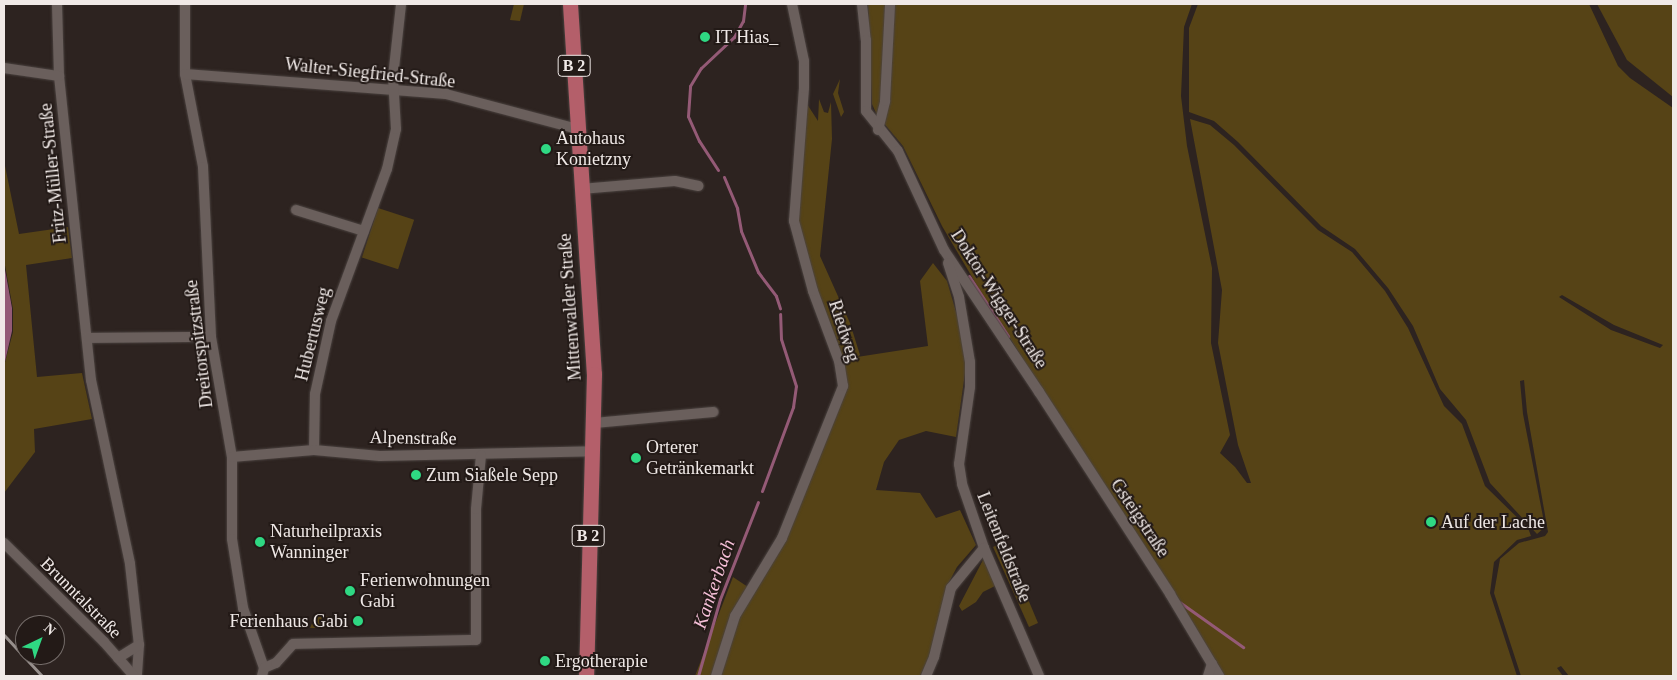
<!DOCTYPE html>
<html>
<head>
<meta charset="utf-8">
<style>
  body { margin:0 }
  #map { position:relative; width:1677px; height:680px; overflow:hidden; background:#2d2320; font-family:Georgia,serif }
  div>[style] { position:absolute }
  .green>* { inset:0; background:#564316; transform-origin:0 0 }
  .water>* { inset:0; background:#945a76 }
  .stream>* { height:3px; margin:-1.5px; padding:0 1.5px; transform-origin:1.5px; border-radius:1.5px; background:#945a76 }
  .roads { filter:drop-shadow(0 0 1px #4a423f) drop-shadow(0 0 1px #4a423f) }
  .minor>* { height:10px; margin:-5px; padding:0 5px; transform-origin:5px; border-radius:5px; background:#6a5f5c }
  .primary>* { height:15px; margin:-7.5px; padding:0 7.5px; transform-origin:7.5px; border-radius:7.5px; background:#b45f6a }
  .rail>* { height:3px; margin:-1.5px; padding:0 1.5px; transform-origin:1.5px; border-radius:1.5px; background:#978f8c }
  .dots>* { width:14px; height:14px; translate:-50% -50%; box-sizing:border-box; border:2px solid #231a17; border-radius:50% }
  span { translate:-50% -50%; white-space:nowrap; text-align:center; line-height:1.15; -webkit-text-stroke:4px #231a17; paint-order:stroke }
  .shield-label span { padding:1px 4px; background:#231a17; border:1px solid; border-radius:4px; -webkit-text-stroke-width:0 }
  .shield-label { font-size:16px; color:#f0e9e7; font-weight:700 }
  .poi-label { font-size:18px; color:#f0e9e7 }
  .left { translate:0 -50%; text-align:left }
  .right { translate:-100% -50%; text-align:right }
  .street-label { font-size:18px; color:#f0e9e7 }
  .water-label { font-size:19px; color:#f5bfd7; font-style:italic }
  .frame { position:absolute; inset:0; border:5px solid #f0e9e7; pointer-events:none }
  .north { position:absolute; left:15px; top:615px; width:50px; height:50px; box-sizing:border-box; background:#231a17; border:1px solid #756d6a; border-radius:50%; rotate:42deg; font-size:14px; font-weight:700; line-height:20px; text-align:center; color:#f0e9e7 }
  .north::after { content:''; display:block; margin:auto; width:18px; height:22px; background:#2fd883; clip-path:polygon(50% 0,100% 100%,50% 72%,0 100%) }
</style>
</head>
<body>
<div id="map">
  <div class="green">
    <i style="clip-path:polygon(514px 4px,524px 4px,520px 21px,510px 20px)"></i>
    <i style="clip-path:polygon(868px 4px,1192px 4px,1184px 27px,1181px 96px,1187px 146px,1212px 268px,1211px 343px,1230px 435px,1220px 453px,1235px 467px,1247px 483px,1251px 483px,1238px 445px,1218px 343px,1222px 290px,1190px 119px,1210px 125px,1234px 145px,1318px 230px,1352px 252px,1385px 291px,1408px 328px,1444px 406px,1462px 424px,1485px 486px,1528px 528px,1531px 536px,1517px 540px,1494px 562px,1490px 593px,1517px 676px,1223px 676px,982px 294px,942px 226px,903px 146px,877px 115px,872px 104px)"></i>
    <i style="clip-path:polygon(evenodd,1198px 4px,1589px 4px,1618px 66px,1630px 78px,1673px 108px,1673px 676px,1569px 676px,1561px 666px,1557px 668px,1563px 676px,1521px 676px,1494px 593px,1500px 559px,1519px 543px,1545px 536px,1548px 532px,1527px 412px,1524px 380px,1520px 381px,1523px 414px,1545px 527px,1537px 534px,1490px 483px,1466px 420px,1440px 389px,1413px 326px,1388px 288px,1355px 249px,1321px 226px,1238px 142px,1214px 121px,1189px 112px,1189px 28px,1198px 4px,1562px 295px,1614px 325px,1663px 345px,1660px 348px,1611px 330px,1559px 297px,1562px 295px)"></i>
    <i style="clip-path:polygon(1597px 4px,1673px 4px,1673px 97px,1627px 60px)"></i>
    <i style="clip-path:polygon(840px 79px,838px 93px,844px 112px,841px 117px,833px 94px)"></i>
    <i style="clip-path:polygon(819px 99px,824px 112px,828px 113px,831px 102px,832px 139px,820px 256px,850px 323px,860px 355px,857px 357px,928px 346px,920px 281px,933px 263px,947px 281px,964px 339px,966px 366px,956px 437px,926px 431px,899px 440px,884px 462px,876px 490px,920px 493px,936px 518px,960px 510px,976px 545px,957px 567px,947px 586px,929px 658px,920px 676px,695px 676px,733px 577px,754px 591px,846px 387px,797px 219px,805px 101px,818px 121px)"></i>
    <i style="clip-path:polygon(4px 161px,19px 234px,68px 227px,72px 258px,26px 265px,37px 377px,82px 373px,92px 419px,34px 429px,35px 452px,4px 493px,4px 366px,13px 332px,13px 309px,4px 260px)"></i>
    <i style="left:378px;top:208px;width:38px;height:52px;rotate:18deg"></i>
    <i style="clip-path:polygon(1004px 542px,1038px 623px,1029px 627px,993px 547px)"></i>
    <i style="clip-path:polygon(984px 558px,997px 585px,983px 592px,976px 602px,962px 611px,959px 606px)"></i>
    <i style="clip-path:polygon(316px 614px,330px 617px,330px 628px,310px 628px)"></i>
  </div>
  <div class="water">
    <i style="clip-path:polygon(4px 264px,12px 308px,12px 331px,4px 366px)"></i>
  </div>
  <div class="stream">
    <i style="left:718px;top:170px;width:35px;rotate:-123deg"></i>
    <i style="left:699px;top:141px;width:27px;rotate:-114deg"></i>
    <i style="left:688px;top:116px;width:30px;rotate:-86deg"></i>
    <i style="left:690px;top:86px;width:21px;rotate:-59deg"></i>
    <i style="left:701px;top:68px;width:45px;rotate:-43.2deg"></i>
    <i style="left:734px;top:37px;width:18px;rotate:-61deg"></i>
    <i style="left:743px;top:21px;width:17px;rotate:-83deg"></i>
    <i style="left:724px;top:177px;width:34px;rotate:67deg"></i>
    <i style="left:737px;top:208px;width:23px;rotate:80deg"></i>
    <i style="left:741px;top:231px;width:44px;rotate:67.5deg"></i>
    <i style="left:758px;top:272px;width:30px;rotate:53deg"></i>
    <i style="left:776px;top:296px;width:13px;rotate:72deg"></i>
    <i style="left:969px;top:276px;width:72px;rotate:57deg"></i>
    <i style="left:762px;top:491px;width:90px;rotate:-69.7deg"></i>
    <i style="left:793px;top:407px;width:21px;rotate:-82deg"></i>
    <i style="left:796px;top:386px;width:49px;rotate:-107.7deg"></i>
    <i style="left:781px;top:339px;width:25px;rotate:-92deg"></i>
    <i style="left:1178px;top:601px;width:80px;rotate:35.3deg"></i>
    <i style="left:698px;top:676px;width:80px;rotate:-74.1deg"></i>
    <i style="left:720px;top:599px;width:104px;rotate:-68.6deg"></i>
  </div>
  <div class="roads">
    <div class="minor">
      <i style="left:57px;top:4px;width:72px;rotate:88.4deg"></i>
      <i style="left:59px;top:76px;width:306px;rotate:84deg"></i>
      <i style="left:91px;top:380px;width:188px;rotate:78deg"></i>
      <i style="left:130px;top:564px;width:81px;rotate:83.7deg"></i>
      <i style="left:139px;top:645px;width:31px;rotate:94deg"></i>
      <i style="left:185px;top:4px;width:70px;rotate:90deg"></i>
      <i style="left:185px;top:74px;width:95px;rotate:79deg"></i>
      <i style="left:203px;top:167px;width:170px;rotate:87.3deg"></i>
      <i style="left:211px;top:337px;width:122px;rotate:80.1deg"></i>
      <i style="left:232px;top:457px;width:82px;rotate:90deg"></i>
      <i style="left:232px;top:539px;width:70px;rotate:80.9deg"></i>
      <i style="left:243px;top:608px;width:64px;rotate:70.7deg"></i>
      <i style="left:264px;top:668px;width:8px;rotate:104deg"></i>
      <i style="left:862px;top:4px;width:36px;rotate:84deg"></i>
      <i style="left:866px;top:40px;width:71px;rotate:90deg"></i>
      <i style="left:866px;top:111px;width:51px;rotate:51.3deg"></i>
      <i style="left:898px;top:151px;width:109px;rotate:65.1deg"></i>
      <i style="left:944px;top:250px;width:171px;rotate:56.2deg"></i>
      <i style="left:1039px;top:392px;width:241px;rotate:57deg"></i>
      <i style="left:1170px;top:594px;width:96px;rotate:59.1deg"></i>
      <i style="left:4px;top:68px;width:56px;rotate:8.3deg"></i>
      <i style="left:185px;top:74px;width:262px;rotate:4.4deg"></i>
      <i style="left:446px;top:94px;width:137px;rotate:14.9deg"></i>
      <i style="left:878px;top:130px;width:30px;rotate:-76deg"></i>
      <i style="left:885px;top:101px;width:97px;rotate:-87deg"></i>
      <i style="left:581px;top:189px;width:94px;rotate:-4.9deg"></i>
      <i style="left:675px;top:181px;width:24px;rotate:12deg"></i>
      <i style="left:296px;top:210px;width:71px;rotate:17.2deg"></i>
      <i style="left:948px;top:263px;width:36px;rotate:72deg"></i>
      <i style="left:959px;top:297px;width:66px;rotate:80.4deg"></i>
      <i style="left:970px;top:362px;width:25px;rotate:90deg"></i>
      <i style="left:970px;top:387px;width:78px;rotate:98.1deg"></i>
      <i style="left:959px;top:464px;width:20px;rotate:81deg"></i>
      <i style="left:962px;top:484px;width:68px;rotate:71deg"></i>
      <i style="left:984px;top:548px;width:139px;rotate:66.7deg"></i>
      <i style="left:87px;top:338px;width:124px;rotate:-0.5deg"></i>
      <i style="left:594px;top:423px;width:120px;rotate:-5.3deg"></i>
      <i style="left:314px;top:450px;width:56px;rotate:-89deg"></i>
      <i style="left:315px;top:394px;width:75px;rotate:-77.6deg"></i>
      <i style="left:331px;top:321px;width:162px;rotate:-69.8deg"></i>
      <i style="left:387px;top:169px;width:41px;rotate:-77.3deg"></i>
      <i style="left:396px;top:129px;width:52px;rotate:-93.3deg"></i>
      <i style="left:393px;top:77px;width:73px;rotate:-83.7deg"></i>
      <i style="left:232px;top:457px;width:82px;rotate:-4.9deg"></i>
      <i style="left:314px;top:450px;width:66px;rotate:5.2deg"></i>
      <i style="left:380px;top:456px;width:214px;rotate:-1.3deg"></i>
      <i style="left:4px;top:543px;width:141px;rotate:44.7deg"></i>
      <i style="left:104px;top:642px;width:45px;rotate:48.6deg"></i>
      <i style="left:118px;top:658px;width:25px;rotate:-32deg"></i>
      <i style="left:264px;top:668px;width:13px;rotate:-23deg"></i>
      <i style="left:276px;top:663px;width:25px;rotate:-48deg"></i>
      <i style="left:293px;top:644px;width:183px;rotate:-1.3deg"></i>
      <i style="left:476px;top:640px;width:131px;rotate:-90deg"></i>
      <i style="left:476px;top:509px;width:54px;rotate:-84.7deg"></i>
      <i style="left:716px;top:676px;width:63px;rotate:-72.4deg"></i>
      <i style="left:735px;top:616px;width:91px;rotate:-58.9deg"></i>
      <i style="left:782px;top:538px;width:164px;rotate:-68.1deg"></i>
      <i style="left:843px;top:386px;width:25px;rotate:-99deg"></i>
      <i style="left:839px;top:361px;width:75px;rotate:-110.4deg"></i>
      <i style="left:813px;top:291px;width:73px;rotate:-105.2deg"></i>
      <i style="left:794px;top:221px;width:133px;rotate:-85.7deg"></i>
      <i style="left:804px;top:88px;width:27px;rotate:-90deg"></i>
      <i style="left:804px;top:61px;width:58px;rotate:-101.9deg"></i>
      <i style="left:926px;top:676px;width:21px;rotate:-67deg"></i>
      <i style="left:934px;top:657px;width:71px;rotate:-76.2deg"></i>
      <i style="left:951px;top:588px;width:52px;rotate:-50.5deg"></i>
      <i style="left:1208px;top:676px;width:13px;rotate:-72deg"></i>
    </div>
    <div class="primary">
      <i style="left:570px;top:4px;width:371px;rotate:86.3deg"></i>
      <i style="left:594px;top:374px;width:302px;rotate:91.5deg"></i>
    </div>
  </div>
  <div class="rail">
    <i style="left:4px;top:635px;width:56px;rotate:47.2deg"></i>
  </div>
  <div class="dots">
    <i style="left:705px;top:37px;background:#2fd883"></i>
    <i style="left:546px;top:149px;background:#2fd883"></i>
    <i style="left:636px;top:458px;background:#2fd883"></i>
    <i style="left:416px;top:475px;background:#2fd883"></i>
    <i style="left:1431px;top:522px;background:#2fd883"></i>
    <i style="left:260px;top:542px;background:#2fd883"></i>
    <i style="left:350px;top:591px;background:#2fd883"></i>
    <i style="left:358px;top:621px;background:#2fd883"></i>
    <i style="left:545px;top:661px;background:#2fd883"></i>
  </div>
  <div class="shield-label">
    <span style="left:574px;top:66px">B 2</span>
    <span style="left:588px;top:536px">B 2</span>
  </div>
  <div class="poi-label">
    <span class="left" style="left:715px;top:37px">IT Hias_</span>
    <span class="left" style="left:556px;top:149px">Autohaus<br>Konietzny</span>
    <span class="left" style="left:646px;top:458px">Orterer<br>Getränkemarkt</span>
    <span class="left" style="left:426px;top:475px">Zum Siaßele Sepp</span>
    <span class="left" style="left:1441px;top:522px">Auf der Lache</span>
    <span class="left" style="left:270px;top:542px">Naturheilpraxis<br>Wanninger</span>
    <span class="left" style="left:360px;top:591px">Ferienwohnungen<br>Gabi</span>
    <span class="right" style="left:348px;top:621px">Ferienhaus Gabi</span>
    <span class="left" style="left:555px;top:661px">Ergotherapie</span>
  </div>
  <div class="street-label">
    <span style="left:370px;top:73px;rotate:6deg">Walter-Siegfried-Straße</span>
    <span style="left:53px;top:173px;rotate:-96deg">Fritz-Müller-Straße</span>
    <span style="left:999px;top:299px;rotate:57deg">Doktor-Wigger-Straße</span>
    <span style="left:570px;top:307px;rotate:-94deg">Mittenwalder Straße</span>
    <span style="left:844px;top:331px;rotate:72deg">Riedweg</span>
    <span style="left:313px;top:334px;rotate:-76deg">Hubertusweg</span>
    <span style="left:199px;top:344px;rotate:-97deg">Dreitorspitzstraße</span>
    <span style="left:413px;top:438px;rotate:1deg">Alpenstraße</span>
    <span style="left:1140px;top:518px;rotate:56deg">Gsteigstraße</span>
    <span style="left:1004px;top:547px;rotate:68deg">Leitenfeldstraße</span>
    <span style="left:81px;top:598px;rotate:45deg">Brunntalstraße</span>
  </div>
  <div class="water-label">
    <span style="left:714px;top:584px;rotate:-71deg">Kankerbach</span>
  </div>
  <div class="frame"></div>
  <div class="north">N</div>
</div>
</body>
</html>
